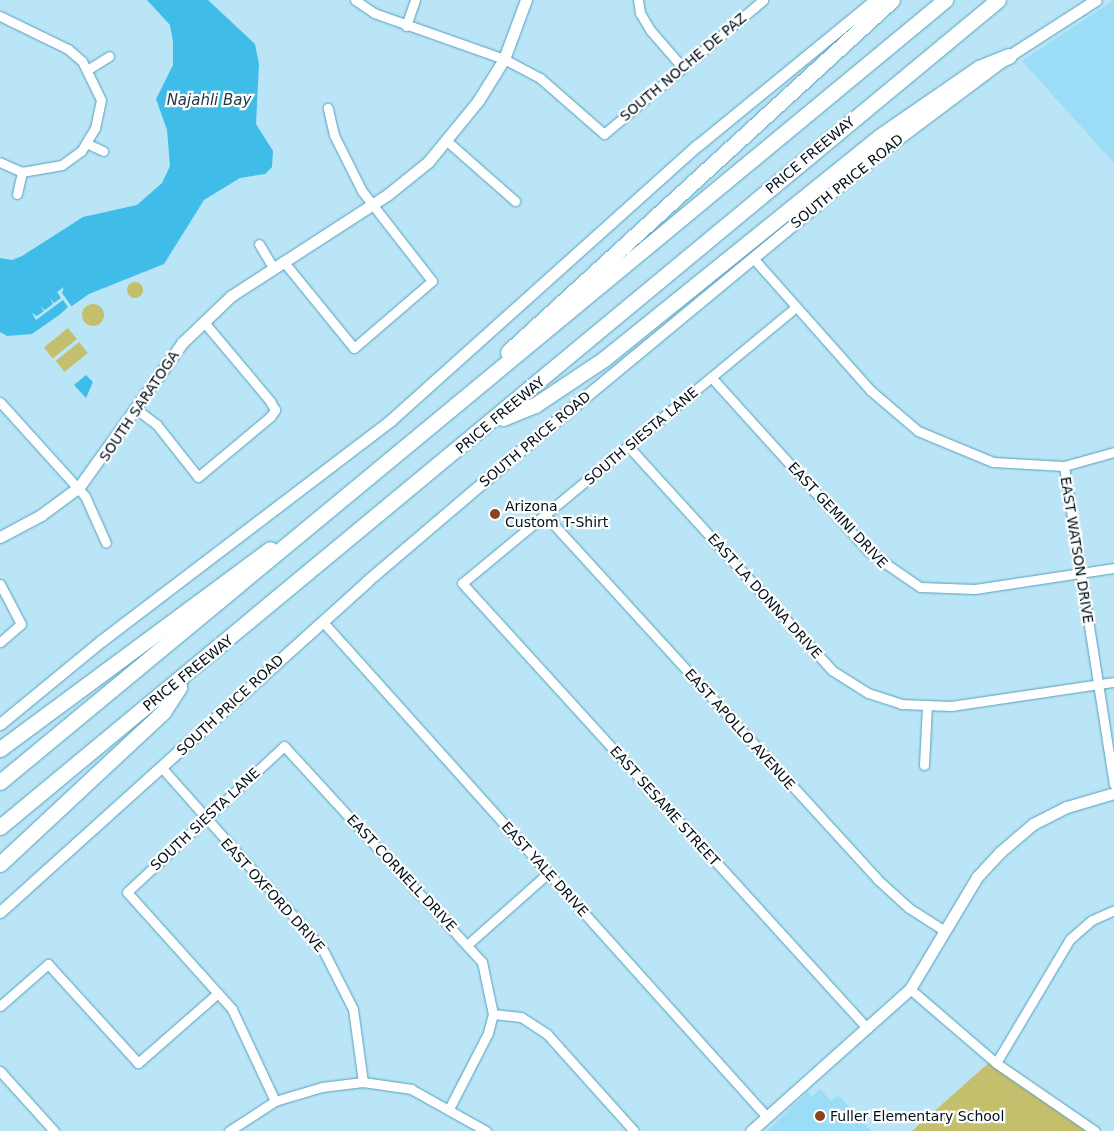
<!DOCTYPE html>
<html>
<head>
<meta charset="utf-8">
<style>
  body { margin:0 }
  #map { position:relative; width:1114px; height:1131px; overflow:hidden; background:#bae5f7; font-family:"DejaVu Sans",sans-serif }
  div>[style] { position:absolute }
  .built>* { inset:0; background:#9bdcf7 }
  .green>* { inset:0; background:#c4bf6d; transform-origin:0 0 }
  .round { border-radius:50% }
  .water>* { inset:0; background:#3fbde8 }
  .pier>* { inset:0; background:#bae5f7 }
  .roads { filter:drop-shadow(0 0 1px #56a0bd) drop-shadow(0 0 1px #56a0bd) }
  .street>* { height:9px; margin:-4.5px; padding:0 4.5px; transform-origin:4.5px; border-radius:4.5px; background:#fff }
  .secondary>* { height:11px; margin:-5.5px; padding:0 5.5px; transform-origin:5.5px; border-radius:5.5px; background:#fff }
  .highway>* { height:15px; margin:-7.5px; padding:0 7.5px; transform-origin:7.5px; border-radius:7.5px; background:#fff }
  .dots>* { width:14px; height:14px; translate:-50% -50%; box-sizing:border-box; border:2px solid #fefefe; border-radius:50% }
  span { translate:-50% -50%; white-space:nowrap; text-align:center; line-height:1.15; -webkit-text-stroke:4.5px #fefefe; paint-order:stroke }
  .street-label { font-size:14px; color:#001019 }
  .poi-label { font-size:14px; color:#001019 }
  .left { translate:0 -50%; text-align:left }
  .water-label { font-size:15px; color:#213b46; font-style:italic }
</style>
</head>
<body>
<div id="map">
  <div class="built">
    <i style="clip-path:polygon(1114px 0,1114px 163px,1022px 61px)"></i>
    <i style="clip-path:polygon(820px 1089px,831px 1101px,838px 1095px,871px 1131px,767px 1131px,808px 1092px,812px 1096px)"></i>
  </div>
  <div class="green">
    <i class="round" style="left:127px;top:282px;width:16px;height:16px"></i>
    <i class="round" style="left:82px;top:304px;width:22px;height:22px"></i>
    <i style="left:68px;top:328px;width:14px;height:31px;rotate:51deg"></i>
    <i style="left:79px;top:342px;width:14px;height:30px;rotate:51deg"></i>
    <i style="clip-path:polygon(992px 1060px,1095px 1131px,912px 1131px)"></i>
  </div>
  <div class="water">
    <i style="clip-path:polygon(147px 0,208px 0,255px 44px,259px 64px,256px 124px,273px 151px,272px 167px,265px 174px,240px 178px,204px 200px,164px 264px,89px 294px,32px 334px,7px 336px,0 332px,0 258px,12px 260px,22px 256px,83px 217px,137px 205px,162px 183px,170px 166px,167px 130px,156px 99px,173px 65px,173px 42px,170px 25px)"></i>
    <i style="clip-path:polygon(86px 375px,93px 382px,86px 398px,74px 385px)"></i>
  </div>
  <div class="pier">
    <i style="clip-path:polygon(64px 287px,62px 293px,72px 307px,44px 329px,68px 307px,63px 300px,36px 320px,32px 313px,37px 316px,44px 311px,40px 306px,45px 310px,53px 304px,50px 298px,54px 303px,61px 298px,57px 292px)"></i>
  </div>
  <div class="roads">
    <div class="street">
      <i style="left:355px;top:0;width:23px;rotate:34deg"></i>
      <i style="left:374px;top:13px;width:138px;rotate:19.5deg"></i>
      <i style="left:504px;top:59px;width:41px;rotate:27.8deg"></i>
      <i style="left:540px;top:78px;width:85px;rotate:41.2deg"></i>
      <i style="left:604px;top:134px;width:208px;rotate:-40.1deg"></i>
      <i style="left:638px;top:0;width:13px;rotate:81deg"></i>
      <i style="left:640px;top:13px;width:21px;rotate:59deg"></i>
      <i style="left:651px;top:31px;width:49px;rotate:49.1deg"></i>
      <i style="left:0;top:16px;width:76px;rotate:25.9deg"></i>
      <i style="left:68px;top:49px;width:18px;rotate:41deg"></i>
      <i style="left:82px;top:61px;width:43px;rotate:64deg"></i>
      <i style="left:101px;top:100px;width:29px;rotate:102deg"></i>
      <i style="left:95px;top:128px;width:27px;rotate:121deg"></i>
      <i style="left:81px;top:151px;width:24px;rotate:144deg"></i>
      <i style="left:62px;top:165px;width:41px;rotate:170.1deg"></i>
      <i style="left:22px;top:172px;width:24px;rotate:-156deg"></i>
      <i style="left:406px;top:26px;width:28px;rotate:-71deg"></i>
      <i style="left:87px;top:70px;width:26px;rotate:-32deg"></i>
      <i style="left:447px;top:141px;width:91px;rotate:41.4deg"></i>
      <i style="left:86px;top:143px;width:19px;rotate:25deg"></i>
      <i style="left:17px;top:194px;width:23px;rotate:-77deg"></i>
      <i style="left:259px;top:244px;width:27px;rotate:59deg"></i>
      <i style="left:753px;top:258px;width:176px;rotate:48.4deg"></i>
      <i style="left:870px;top:390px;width:63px;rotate:40.5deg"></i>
      <i style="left:918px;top:431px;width:81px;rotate:22.5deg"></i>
      <i style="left:993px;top:462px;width:71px;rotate:3.2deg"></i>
      <i style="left:1064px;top:466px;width:322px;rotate:81.1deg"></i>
      <i style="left:283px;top:261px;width:112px;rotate:50.8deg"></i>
      <i style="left:354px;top:348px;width:103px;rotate:-40.7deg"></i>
      <i style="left:432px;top:281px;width:114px;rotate:-127.9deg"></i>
      <i style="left:362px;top:191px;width:63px;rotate:-116.6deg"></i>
      <i style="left:334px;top:135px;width:28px;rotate:-103deg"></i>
      <i style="left:796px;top:307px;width:433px;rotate:140.4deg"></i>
      <i style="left:462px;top:583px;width:602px;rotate:47.69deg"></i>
      <i style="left:711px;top:377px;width:236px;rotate:47.9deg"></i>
      <i style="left:869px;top:552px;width:62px;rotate:34.5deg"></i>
      <i style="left:920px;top:587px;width:55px;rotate:2.1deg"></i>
      <i style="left:975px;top:589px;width:141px;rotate:-8.6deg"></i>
      <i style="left:0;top:402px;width:127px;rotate:47.9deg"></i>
      <i style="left:85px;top:496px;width:51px;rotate:65.9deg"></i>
      <i style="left:136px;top:409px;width:26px;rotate:37deg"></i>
      <i style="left:157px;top:425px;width:66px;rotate:51.7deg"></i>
      <i style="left:198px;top:477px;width:94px;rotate:-39.8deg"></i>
      <i style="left:270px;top:417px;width:9px;rotate:-54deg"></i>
      <i style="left:275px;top:410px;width:10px;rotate:-119deg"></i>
      <i style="left:270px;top:401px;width:104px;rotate:-129.9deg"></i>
      <i style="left:628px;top:446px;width:304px;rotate:47.7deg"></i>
      <i style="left:833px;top:671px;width:41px;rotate:32.2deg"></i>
      <i style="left:868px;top:693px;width:35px;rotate:18deg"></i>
      <i style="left:901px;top:704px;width:50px;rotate:2.3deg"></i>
      <i style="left:951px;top:706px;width:165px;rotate:-8.4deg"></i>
      <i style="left:1064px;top:466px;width:52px;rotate:-15.6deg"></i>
      <i style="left:545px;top:515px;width:493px;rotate:47.6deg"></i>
      <i style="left:877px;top:879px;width:43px;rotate:42.2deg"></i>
      <i style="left:909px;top:908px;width:43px;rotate:32.6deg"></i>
      <i style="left:0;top:584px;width:45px;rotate:62.3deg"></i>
      <i style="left:21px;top:624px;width:28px;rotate:139deg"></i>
      <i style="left:323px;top:622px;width:665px;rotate:48.11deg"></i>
      <i style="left:924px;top:765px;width:60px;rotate:-87.1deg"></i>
      <i style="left:162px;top:768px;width:241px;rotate:48.4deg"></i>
      <i style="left:322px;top:948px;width:68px;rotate:63.1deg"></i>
      <i style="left:353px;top:1009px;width:74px;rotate:82.2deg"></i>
      <i style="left:363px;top:1082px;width:49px;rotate:8.3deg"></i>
      <i style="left:411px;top:1089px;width:86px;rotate:29.2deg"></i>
      <i style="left:467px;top:945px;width:108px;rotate:-41.6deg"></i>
      <i style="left:910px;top:989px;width:113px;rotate:40.7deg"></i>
      <i style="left:996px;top:1063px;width:120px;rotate:34.5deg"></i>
      <i style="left:0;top:1006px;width:64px;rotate:-41.2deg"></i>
      <i style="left:48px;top:964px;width:134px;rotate:47.7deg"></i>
      <i style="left:138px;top:1063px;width:106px;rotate:-41.2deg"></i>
      <i style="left:493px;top:1014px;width:28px;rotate:6deg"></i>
      <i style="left:521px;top:1017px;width:31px;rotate:33deg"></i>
      <i style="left:547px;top:1034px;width:130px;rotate:48.1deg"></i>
      <i style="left:996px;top:1063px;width:144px;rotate:-59.2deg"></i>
      <i style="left:1070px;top:939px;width:29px;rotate:-41deg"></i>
      <i style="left:1092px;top:920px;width:24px;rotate:-24deg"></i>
      <i style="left:0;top:1071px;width:81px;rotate:48deg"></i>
      <i style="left:275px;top:1101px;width:102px;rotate:-115.1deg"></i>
      <i style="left:232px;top:1009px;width:157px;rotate:-131.9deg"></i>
      <i style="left:127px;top:892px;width:214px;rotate:-42.9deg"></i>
      <i style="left:284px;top:746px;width:293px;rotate:47.5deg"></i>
      <i style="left:482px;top:962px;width:53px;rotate:78.1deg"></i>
      <i style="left:493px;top:1014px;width:20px;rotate:105deg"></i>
      <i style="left:488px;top:1033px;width:83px;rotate:117.2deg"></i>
      <i style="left:229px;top:1131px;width:55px;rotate:-33.1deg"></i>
      <i style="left:275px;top:1101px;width:49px;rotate:-16.6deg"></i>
      <i style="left:322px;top:1087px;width:41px;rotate:-7deg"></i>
    </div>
    <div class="secondary">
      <i style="left:0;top:537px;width:47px;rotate:-28.2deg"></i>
      <i style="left:41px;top:515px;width:47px;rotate:-36.4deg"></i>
      <i style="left:79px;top:487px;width:177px;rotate:-54.4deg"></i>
      <i style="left:182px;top:343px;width:68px;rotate:-43.8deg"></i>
      <i style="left:231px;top:296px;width:186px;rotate:-32.9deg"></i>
      <i style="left:387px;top:195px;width:53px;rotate:-38.8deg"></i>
      <i style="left:428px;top:162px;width:79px;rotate:-50.7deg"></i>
      <i style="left:478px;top:101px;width:49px;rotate:-58.2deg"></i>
      <i style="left:504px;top:59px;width:63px;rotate:-69.6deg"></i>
      <i style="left:0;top:724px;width:131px;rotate:-39.4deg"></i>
      <i style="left:101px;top:641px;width:365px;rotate:-37.3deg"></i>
      <i style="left:391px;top:420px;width:412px;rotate:-41.9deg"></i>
      <i style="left:698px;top:145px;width:229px;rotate:-39.3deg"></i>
      <i style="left:0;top:912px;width:494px;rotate:-42deg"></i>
      <i style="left:367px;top:581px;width:211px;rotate:-40.4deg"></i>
      <i style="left:528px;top:444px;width:465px;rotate:-39.6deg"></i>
      <i style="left:886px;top:148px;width:154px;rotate:-36.8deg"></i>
      <i style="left:1009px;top:56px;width:103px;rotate:-32.8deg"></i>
      <i style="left:751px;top:1131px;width:213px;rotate:-41.8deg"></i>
      <i style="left:910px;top:989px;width:131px;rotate:-59.1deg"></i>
      <i style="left:977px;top:877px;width:33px;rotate:-47deg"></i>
      <i style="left:999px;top:853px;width:45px;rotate:-40.5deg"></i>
      <i style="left:1033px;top:824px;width:38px;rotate:-27deg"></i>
      <i style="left:1067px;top:807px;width:49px;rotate:-16.6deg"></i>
    </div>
    <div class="highway">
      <i style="left:508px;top:352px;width:521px;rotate:-42.51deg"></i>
      <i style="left:503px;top:418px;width:35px;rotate:-22deg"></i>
      <i style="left:535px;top:405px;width:83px;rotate:-33.7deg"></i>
      <i style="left:604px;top:359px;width:353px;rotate:-38.9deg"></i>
      <i style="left:879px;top:137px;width:121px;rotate:-34.6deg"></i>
      <i style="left:979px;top:68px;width:32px;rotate:-22deg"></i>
      <i style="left:0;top:749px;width:336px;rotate:-36.5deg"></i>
      <i style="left:0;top:782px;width:1227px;rotate:-39.61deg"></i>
      <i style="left:0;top:827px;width:1296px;rotate:-39.65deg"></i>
      <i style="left:0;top:864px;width:223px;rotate:-43deg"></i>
      <i style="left:163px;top:712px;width:30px;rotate:-57deg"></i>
    </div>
  </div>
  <div class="dots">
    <i style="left:495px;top:514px;background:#8b4420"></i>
    <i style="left:820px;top:1116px;background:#8b4420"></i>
  </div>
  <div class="street-label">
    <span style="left:683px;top:67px;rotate:-40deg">SOUTH NOCHE DE PAZ</span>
    <span style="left:810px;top:155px;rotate:-40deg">PRICE FREEWAY</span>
    <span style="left:847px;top:181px;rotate:-39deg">SOUTH PRICE ROAD</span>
    <span style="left:139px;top:406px;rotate:-56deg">SOUTH SARATOGA</span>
    <span style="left:500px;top:415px;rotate:-40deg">PRICE FREEWAY</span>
    <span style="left:641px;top:436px;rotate:-40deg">SOUTH SIESTA LANE</span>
    <span style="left:535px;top:439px;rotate:-40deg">SOUTH PRICE ROAD</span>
    <span style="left:838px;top:515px;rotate:47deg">EAST GEMINI DRIVE</span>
    <span style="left:1077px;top:550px;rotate:81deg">EAST WATSON DRIVE</span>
    <span style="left:765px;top:596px;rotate:48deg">EAST LA DONNA DRIVE</span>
    <span style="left:188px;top:673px;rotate:-39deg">PRICE FREEWAY</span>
    <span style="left:230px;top:705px;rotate:-43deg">SOUTH PRICE ROAD</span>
    <span style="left:740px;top:729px;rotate:48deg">EAST APOLLO AVENUE</span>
    <span style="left:665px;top:806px;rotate:48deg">EAST SESAME STREET</span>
    <span style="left:205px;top:819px;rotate:-43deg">SOUTH SIESTA LANE</span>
    <span style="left:545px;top:869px;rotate:48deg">EAST YALE DRIVE</span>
    <span style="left:402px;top:873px;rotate:47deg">EAST CORNELL DRIVE</span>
    <span style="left:273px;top:895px;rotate:48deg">EAST OXFORD DRIVE</span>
  </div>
  <div class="poi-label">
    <span class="left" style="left:505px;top:514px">Arizona<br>Custom T-Shirt</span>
    <span class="left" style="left:830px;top:1116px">Fuller Elementary School</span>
  </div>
  <div class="water-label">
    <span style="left:209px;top:101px">Najahli Bay</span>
  </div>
</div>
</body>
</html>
